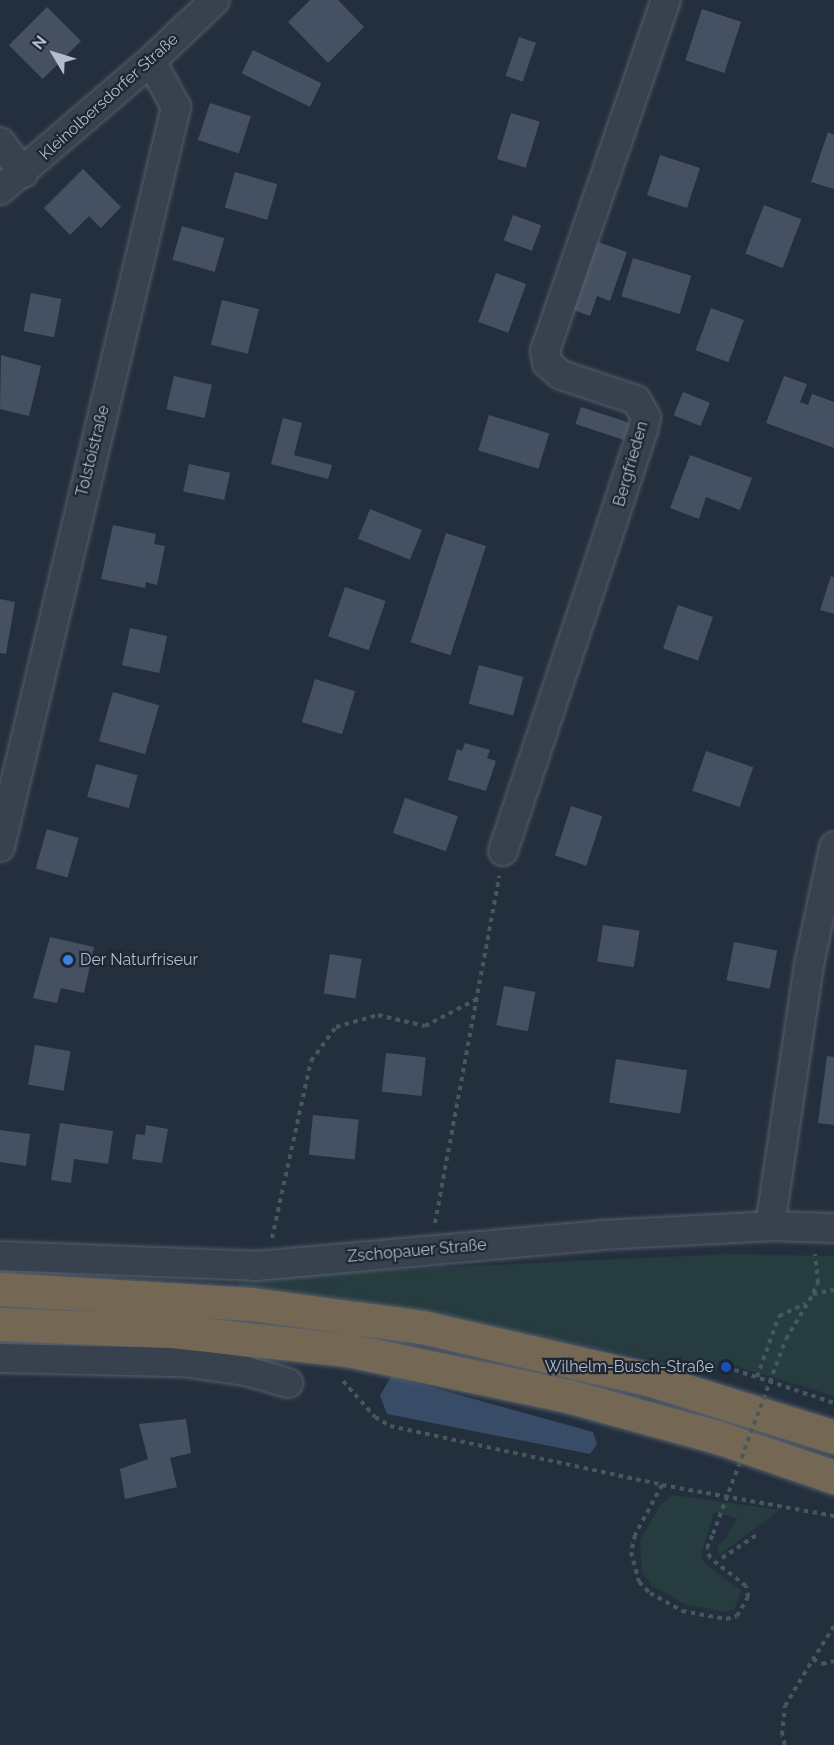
<!DOCTYPE html>
<html>
<head>
<meta charset="utf-8">
<style>
  body { margin:0 }
  #map { position:relative; width:834px; height:1745px; overflow:hidden; background:#242f3e; font-family:Raleway,sans-serif }
  div>[style] { position:absolute }
  .green>* { inset:0; background:#263c3f }
  .water>* { inset:0; background:#394c67 }
  .building>* { inset:0; background:#455162; transform-origin:0 0 }
  .path>* { height:4px; margin-top:-2px; transform-origin:0; background:repeating-linear-gradient(90deg,#44595c 0 4.5px,transparent 0 9px) }
  .roads { filter:drop-shadow(0 0 2px #565f6c) drop-shadow(0 0 2px #565f6c) }
  .street>* { height:28px; margin:-14px; padding:0 14px; transform-origin:14px; border-radius:14px; background:#38414e }
  .highway>* { height:33px; margin:-16.5px; padding:0 16.5px; transform-origin:16.5px; border-radius:16.5px; background:#746855 }
  .path-bridge>* { height:4px; margin-top:-2px; transform-origin:0; background:repeating-linear-gradient(90deg,#44595c 0 4.5px,transparent 0 9px) }
  .dots>* { width:16px; height:16px; translate:-50% -50%; box-sizing:border-box; border:3px solid #1d2633; border-radius:50% }
  span { translate:-50% -50%; white-space:nowrap; text-align:center; line-height:1.15; -webkit-text-stroke:4.5px #1d2633; paint-order:stroke }
  .street-label { font-size:16px; color:#b4bcc9 }
  .poi-label { font-size:16px; color:#b4bcc9 }
  .left { translate:0 -50%; text-align:left }
  .right { translate:-100% -50%; text-align:right }
  .north { position:absolute; left:24px; top:24px; width:60px; height:60px; -webkit-text-stroke:4px #1d2633; paint-order:stroke; rotate:308deg; font-size:16px; font-weight:700; line-height:24px; text-align:center; color:#b4bcc9 }
  .north::after { content:''; display:block; margin:auto; width:21px; height:27px; background:#b4bcc9; clip-path:polygon(50% 0,100% 100%,50% 72%,0 100%) }
</style>
</head>
<body>
<div id="map">
  <div class="green">
    <i style="clip-path:polygon(727px 1254px,834px 1256px,834px 1396px,719px 1361px,716px 1371px,344px 1299px,239px 1286px,239px 1277px)"></i>
    <i style="clip-path:polygon(673px 1495px,780px 1510px,719px 1555px,717px 1545px,724px 1541px,737px 1518px,714px 1512px,701px 1556px,707px 1565px,741px 1590px,735px 1609px,724px 1612px,685px 1604px,652px 1586px,642px 1573px,640px 1540px,661px 1504px)"></i>
  </div>
  <div class="water">
    <i style="clip-path:polygon(391px 1376px,593px 1432px,597px 1444px,590px 1454px,387px 1414px,380px 1396px)"></i>
  </div>
  <div class="building">
    <i style="clip-path:polygon(310px 0,338px 0,364px 27px,328px 63px,288px 22px)"></i>
    <i style="left:47px;top:7px;width:48px;height:54px;rotate:45deg"></i>
    <i style="left:702px;top:9px;width:41px;height:54px;rotate:18deg"></i>
    <i style="left:519px;top:37px;width:18px;height:41px;rotate:19deg"></i>
    <i style="left:253px;top:50px;width:76px;height:26px;rotate:26deg"></i>
    <i style="left:210px;top:103px;width:43px;height:39px;rotate:18deg"></i>
    <i style="left:511px;top:113px;width:30px;height:48px;rotate:17deg"></i>
    <i style="clip-path:polygon(828px 132px,834px 135px,834px 189px,811px 182px)"></i>
    <i style="left:660px;top:155px;width:42px;height:42px;rotate:18deg"></i>
    <i style="clip-path:polygon(83px 169px,121px 207px,101px 228px,89px 216px,70px 235px,44px 208px)"></i>
    <i style="left:235px;top:172px;width:44px;height:37px;rotate:16deg"></i>
    <i style="left:764px;top:205px;width:40px;height:52px;rotate:21deg"></i>
    <i style="left:513px;top:215px;width:30px;height:27px;rotate:20deg"></i>
    <i style="left:182px;top:226px;width:44px;height:35px;rotate:16deg"></i>
    <i style="clip-path:polygon(592px 240px,627px 252px,610px 301px,597px 296px,590px 316px,568px 308px)"></i>
    <i style="left:633px;top:258px;width:61px;height:40px;rotate:17deg"></i>
    <i style="left:496px;top:273px;width:32px;height:52px;rotate:20deg"></i>
    <i style="left:31px;top:293px;width:31px;height:39px;rotate:11deg"></i>
    <i style="left:222px;top:300px;width:38px;height:46px;rotate:14deg"></i>
    <i style="left:711px;top:308px;width:35px;height:45px;rotate:20deg"></i>
    <i style="clip-path:polygon(1px 355px,41px 366px,29px 416px,0 409px)"></i>
    <i style="left:174px;top:376px;width:39px;height:34px;rotate:13deg"></i>
    <i style="clip-path:polygon(784px 376px,807px 384px,800px 402px,808px 405px,812px 394px,834px 402px,834px 448px,766px 423px)"></i>
    <i style="left:683px;top:392px;width:29px;height:25px;rotate:22deg"></i>
    <i style="left:581px;top:407px;width:51px;height:18px;rotate:18deg"></i>
    <i style="left:489px;top:415px;width:63px;height:37px;rotate:17deg"></i>
    <i style="clip-path:polygon(283px 418px,302px 423px,294px 455px,332px 465px,328px 479px,271px 464px)"></i>
    <i style="clip-path:polygon(690px 455px,752px 478px,740px 510px,706px 497px,699px 519px,670px 508px)"></i>
    <i style="left:189px;top:464px;width:42px;height:28px;rotate:12deg"></i>
    <i style="left:370px;top:509px;width:56px;height:32px;rotate:22deg"></i>
    <i style="clip-path:polygon(113px 525px,156px 534px,154px 544px,165px 546px,157px 585px,146px 582px,145px 588px,101px 579px)"></i>
    <i style="left:446px;top:533px;width:42px;height:115px;rotate:18deg"></i>
    <i style="clip-path:polygon(831px 576px,834px 577px,834px 614px,820px 610px)"></i>
    <i style="left:345px;top:587px;width:43px;height:52px;rotate:19deg"></i>
    <i style="clip-path:polygon(0 599px,15px 602px,6px 654px,0 653px)"></i>
    <i style="left:678px;top:605px;width:37px;height:46px;rotate:19deg"></i>
    <i style="left:130px;top:628px;width:38px;height:38px;rotate:12deg"></i>
    <i style="left:479px;top:665px;width:46px;height:40px;rotate:15deg"></i>
    <i style="left:315px;top:679px;width:42px;height:45px;rotate:17deg"></i>
    <i style="left:113px;top:692px;width:48px;height:51px;rotate:16deg"></i>
    <i style="clip-path:polygon(465px 743px,490px 750px,487px 758px,496px 761px,486px 791px,448px 780px,457px 749px,462px 751px)"></i>
    <i style="left:706px;top:751px;width:50px;height:42px;rotate:19deg"></i>
    <i style="left:96px;top:764px;width:43px;height:34px;rotate:15deg"></i>
    <i style="left:405px;top:798px;width:56px;height:37px;rotate:19deg"></i>
    <i style="left:571px;top:806px;width:33px;height:52px;rotate:18deg"></i>
    <i style="left:47px;top:829px;width:33px;height:41px;rotate:16deg"></i>
    <i style="left:603px;top:925px;width:37px;height:37px;rotate:9deg"></i>
    <i style="clip-path:polygon(50px 937px,94px 947px,84px 993px,61px 988px,57px 1003px,33px 998px)"></i>
    <i style="left:734px;top:942px;width:44px;height:39px;rotate:11deg"></i>
    <i style="left:330px;top:954px;width:32px;height:40px;rotate:9deg"></i>
    <i style="left:504px;top:986px;width:32px;height:40px;rotate:11deg"></i>
    <i style="left:35px;top:1045px;width:36px;height:40px;rotate:10deg"></i>
    <i style="left:386px;top:1053px;width:40px;height:39px;rotate:6deg"></i>
    <i style="clip-path:polygon(827px 1056px,834px 1057px,834px 1125px,818px 1123px)"></i>
    <i style="left:616px;top:1059px;width:72px;height:44px;rotate:9deg"></i>
    <i style="left:313px;top:1115px;width:46px;height:40px;rotate:6deg"></i>
    <i style="clip-path:polygon(60px 1123px,113px 1131px,108px 1164px,74px 1159px,71px 1183px,51px 1180px)"></i>
    <i style="clip-path:polygon(146px 1125px,168px 1129px,162px 1163px,132px 1159px,136px 1134px,145px 1135px)"></i>
    <i style="clip-path:polygon(0 1130px,30px 1134px,26px 1166px,0 1162px)"></i>
    <i style="clip-path:polygon(186px 1419px,191px 1453px,170px 1458px,177px 1487px,125px 1499px,120px 1469px,148px 1459px,139px 1424px)"></i>
  </div>
  <div class="path">
    <i style="left:435px;top:1223px;width:353px;rotate:-79.5deg"></i>
    <i style="left:272px;top:1238px;width:181px;rotate:-77.6deg"></i>
    <i style="left:311px;top:1061px;width:42px;rotate:-53.7deg"></i>
    <i style="left:336px;top:1027px;width:44px;rotate:-15.9deg"></i>
    <i style="left:378px;top:1015px;width:48px;rotate:13.2deg"></i>
    <i style="left:425px;top:1026px;width:61px;rotate:-27.4deg"></i>
    <i style="left:813px;top:1293px;width:11px;rotate:-63deg"></i>
    <i style="left:818px;top:1283px;width:29px;rotate:-96deg"></i>
    <i style="left:786px;top:1339px;width:52px;rotate:-59deg"></i>
    <i style="left:813px;top:1294px;width:21px;rotate:-11deg"></i>
    <i style="left:726px;top:1367px;width:114px;rotate:18.4deg"></i>
    <i style="left:757px;top:1377px;width:65px;rotate:-70.2deg"></i>
    <i style="left:779px;top:1316px;width:29px;rotate:-25deg"></i>
    <i style="left:343px;top:1381px;width:48px;rotate:48.4deg"></i>
    <i style="left:375px;top:1417px;width:17px;rotate:31deg"></i>
    <i style="left:390px;top:1426px;width:278px;rotate:12.2deg"></i>
    <i style="left:662px;top:1485px;width:175px;rotate:10.2deg"></i>
    <i style="left:662px;top:1485px;width:57px;rotate:118.4deg"></i>
    <i style="left:635px;top:1535px;width:17px;rotate:103deg"></i>
    <i style="left:631px;top:1552px;width:31px;rotate:75deg"></i>
    <i style="left:639px;top:1582px;width:16px;rotate:45deg"></i>
    <i style="left:650px;top:1593px;width:37px;rotate:29deg"></i>
    <i style="left:682px;top:1611px;width:45px;rotate:10.3deg"></i>
    <i style="left:726px;top:1619px;width:11px;rotate:-15deg"></i>
    <i style="left:737px;top:1616px;width:22px;rotate:-60deg"></i>
    <i style="left:748px;top:1597px;width:11px;rotate:-100deg"></i>
    <i style="left:746px;top:1586px;width:46px;rotate:-142.1deg"></i>
    <i style="left:710px;top:1558px;width:10px;rotate:-107deg"></i>
    <i style="left:707px;top:1548px;width:15px;rotate:-67deg"></i>
    <i style="left:722px;top:1558px;width:43px;rotate:-33.7deg"></i>
    <i style="left:834px;top:1626px;width:39px;rotate:122deg"></i>
    <i style="left:813px;top:1659px;width:10px;rotate:29deg"></i>
    <i style="left:822px;top:1664px;width:12px;rotate:-14deg"></i>
    <i style="left:785px;top:1745px;width:10px;rotate:-107deg"></i>
    <i style="left:782px;top:1735px;width:29px;rotate:-84deg"></i>
    <i style="left:785px;top:1706px;width:55px;rotate:-59.2deg"></i>
  </div>
  <div class="roads">
    <div class="street">
      <i style="left:0;top:142px;width:39px;rotate:53deg"></i>
      <i style="left:0;top:190px;width:199px;rotate:-40.5deg"></i>
      <i style="left:151px;top:61px;width:88px;rotate:-43.6deg"></i>
      <i style="left:0;top:847px;width:761px;rotate:-76.62deg"></i>
      <i style="left:176px;top:107px;width:52px;rotate:-118.5deg"></i>
      <i style="left:503px;top:851px;width:443px;rotate:-71.6deg"></i>
      <i style="left:643px;top:431px;width:14px;rotate:-78deg"></i>
      <i style="left:646px;top:417px;width:20px;rotate:-120deg"></i>
      <i style="left:636px;top:400px;width:79px;rotate:-161.6deg"></i>
      <i style="left:561px;top:375px;width:18px;rotate:-139deg"></i>
      <i style="left:547px;top:363px;width:12px;rotate:-99deg"></i>
      <i style="left:545px;top:351px;width:371px;rotate:-71deg"></i>
      <i style="left:770px;top:1226px;width:264px;rotate:-81.5deg"></i>
      <i style="left:809px;top:965px;width:121px;rotate:-78deg"></i>
      <i style="left:0;top:1256px;width:256px;rotate:2.2deg"></i>
      <i style="left:256px;top:1266px;width:346px;rotate:-5.1deg"></i>
      <i style="left:601px;top:1235px;width:169px;rotate:-3deg"></i>
      <i style="left:770px;top:1226px;width:64px;rotate:1.8deg"></i>
      <i style="left:0;top:1358px;width:182px;rotate:1.3deg"></i>
      <i style="left:182px;top:1362px;width:65px;rotate:8deg"></i>
      <i style="left:246px;top:1371px;width:44px;rotate:15.9deg"></i>
    </div>
    <div class="highway">
      <i style="left:0;top:1289px;width:252px;rotate:3.4deg"></i>
      <i style="left:252px;top:1304px;width:172px;rotate:7.7deg"></i>
      <i style="left:422px;top:1327px;width:232px;rotate:13deg"></i>
      <i style="left:648px;top:1379px;width:195px;rotate:17.3deg"></i>
      <i style="left:0;top:1324px;width:172px;rotate:2.3deg"></i>
      <i style="left:172px;top:1331px;width:177px;rotate:6.2deg"></i>
      <i style="left:348px;top:1350px;width:225px;rotate:11.8deg"></i>
      <i style="left:568px;top:1396px;width:155px;rotate:15.4deg"></i>
      <i style="left:717px;top:1437px;width:124px;rotate:18.9deg"></i>
    </div>
  </div>
  <div class="path-bridge">
    <i style="left:713px;top:1534px;width:208px;rotate:-69.5deg"></i>
  </div>
  <div class="dots">
    <i style="left:68px;top:960px;background:#3f7fe0"></i>
    <i style="left:726px;top:1367px;background:#1a4fb4"></i>
  </div>
  <div class="street-label">
    <span style="left:109px;top:97px;rotate:-42deg">Kleinolbersdorfer Straße</span>
    <span style="left:93px;top:451px;rotate:-76deg">Tolstoistraße</span>
    <span style="left:631px;top:464px;rotate:-74deg">Bergfrieden</span>
    <span style="left:417px;top:1251px;rotate:-5deg">Zschopauer Straße</span>
  </div>
  <div class="poi-label">
    <span class="left" style="left:80px;top:960px">Der Naturfriseur</span>
    <span class="right" style="left:714px;top:1367px">Wilhelm-Busch-Straße</span>
  </div>
  <div class="north">N</div>
</div>
</body>
</html>
